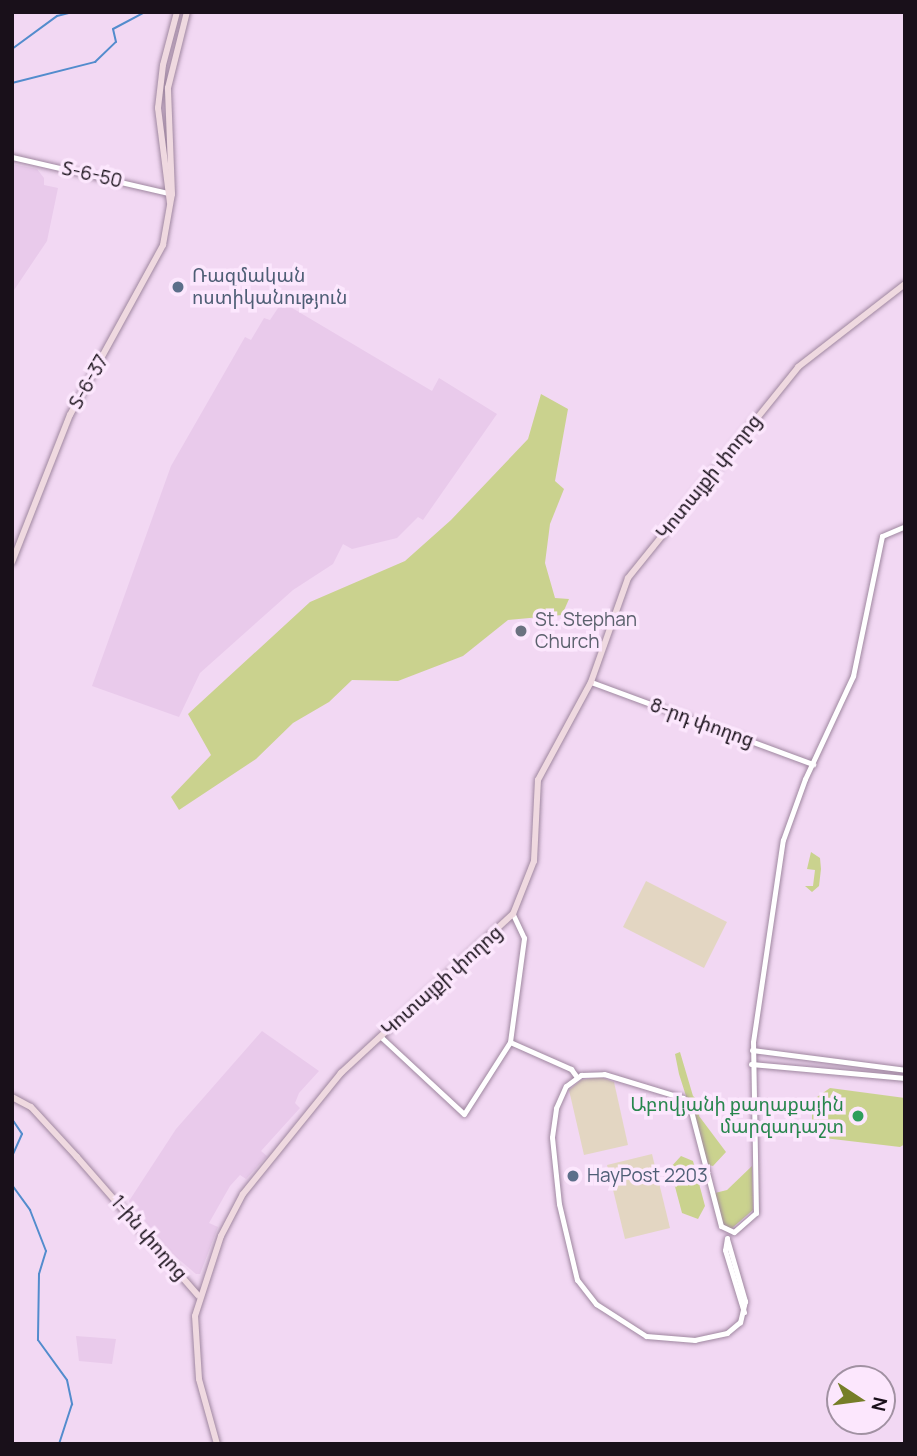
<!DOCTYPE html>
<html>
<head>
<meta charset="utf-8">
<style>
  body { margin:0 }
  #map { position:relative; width:917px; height:1456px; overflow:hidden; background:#f2d8f3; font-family:Manrope,"Noto Sans Armenian",sans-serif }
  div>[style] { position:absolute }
  .built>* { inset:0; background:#e9caeb }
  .education>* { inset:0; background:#e3d6c2 }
  .green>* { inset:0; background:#cad28e }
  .stream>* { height:2px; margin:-1px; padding:0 1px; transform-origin:1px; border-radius:1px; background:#538ccd }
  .roads { filter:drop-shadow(0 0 2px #9f87a0) drop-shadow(0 0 2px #9f87a0) }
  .tertiary>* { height:5px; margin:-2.5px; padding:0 2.5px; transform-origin:2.5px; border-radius:2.5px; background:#fff }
  .secondary>* { height:6px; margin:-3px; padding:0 3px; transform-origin:3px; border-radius:3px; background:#efd9e0 }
  .dots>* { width:19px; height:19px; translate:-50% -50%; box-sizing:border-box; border:4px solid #fce7fd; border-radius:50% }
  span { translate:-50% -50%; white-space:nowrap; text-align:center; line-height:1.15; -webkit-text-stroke:7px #fce7fd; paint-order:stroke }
  .street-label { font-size:19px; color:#19101a }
  .service-label { font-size:19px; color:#4e5e75 }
  .left { translate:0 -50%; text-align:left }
  .worship-label { font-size:19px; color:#5b616d }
  .leisure-label { font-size:19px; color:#27864d }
  .right { translate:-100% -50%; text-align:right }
  .frame { position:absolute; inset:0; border:14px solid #19101a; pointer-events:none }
  .north { position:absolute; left:826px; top:1365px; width:70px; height:70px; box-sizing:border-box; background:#fce7fd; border:2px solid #a191a2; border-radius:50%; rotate:103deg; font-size:19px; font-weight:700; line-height:28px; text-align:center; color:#19101a }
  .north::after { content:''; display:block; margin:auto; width:24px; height:32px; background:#767e28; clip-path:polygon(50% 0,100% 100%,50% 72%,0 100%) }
</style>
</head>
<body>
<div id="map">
  <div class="built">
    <i style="clip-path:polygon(12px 164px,37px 169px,44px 178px,44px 185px,58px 188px,47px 241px,12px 293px)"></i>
    <i style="clip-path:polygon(282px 302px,432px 391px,439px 378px,497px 414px,423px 520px,418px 517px,397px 538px,352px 549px,343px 544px,333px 564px,293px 590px,200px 673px,179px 717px,92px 686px,171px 466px,245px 337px,251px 340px,264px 318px,270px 320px)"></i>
    <i style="clip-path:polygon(262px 1031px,319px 1071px,299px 1093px,295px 1103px,300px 1108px,261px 1151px,267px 1156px,246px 1179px,240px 1175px,230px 1186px,209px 1223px,218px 1227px,200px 1274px,196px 1274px,141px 1227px,129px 1201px,176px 1129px)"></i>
    <i style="clip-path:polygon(76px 1336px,116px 1339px,112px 1364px,79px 1361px)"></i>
  </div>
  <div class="education">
    <i style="clip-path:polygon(646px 881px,727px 922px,704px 968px,623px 927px)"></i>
    <i style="clip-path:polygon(600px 1077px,614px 1082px,628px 1145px,584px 1155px,569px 1090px,581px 1080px)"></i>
    <i style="clip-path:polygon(652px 1154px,670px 1228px,625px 1239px,607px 1165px)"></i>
  </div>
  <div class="green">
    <i style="clip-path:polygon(541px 394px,568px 409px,555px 481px,564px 489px,550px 524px,545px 563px,555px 598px,569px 599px,562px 615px,508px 620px,463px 656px,398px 681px,352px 680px,329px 702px,293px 723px,256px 759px,179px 810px,171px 797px,211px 755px,188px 714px,310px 602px,405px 561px,451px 520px,528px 439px)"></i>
    <i style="clip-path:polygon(811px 852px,820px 858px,821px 869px,819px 886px,812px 892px,805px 886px,813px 886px,815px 870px,807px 869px)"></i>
    <i style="clip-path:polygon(680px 1052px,693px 1096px,701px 1103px,699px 1116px,726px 1152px,713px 1166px,708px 1165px,679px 1074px,675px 1054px)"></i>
    <i style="clip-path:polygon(830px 1088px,905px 1098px,905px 1144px,900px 1147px,824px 1138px,812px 1122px,812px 1109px,817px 1097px)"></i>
    <i style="clip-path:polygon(681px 1156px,693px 1161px,705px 1206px,698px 1219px,682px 1213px,670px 1168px)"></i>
    <i style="clip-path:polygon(752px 1166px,753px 1210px,731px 1229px,723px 1225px,715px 1193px,727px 1190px)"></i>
  </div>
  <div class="stream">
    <i style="left:12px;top:49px;width:56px;rotate:-36.3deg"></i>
    <i style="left:57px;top:16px;width:16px;rotate:-14deg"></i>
    <i style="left:12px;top:83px;width:86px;rotate:-14.2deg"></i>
    <i style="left:95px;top:62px;width:29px;rotate:-44deg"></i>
    <i style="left:116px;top:42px;width:13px;rotate:-103deg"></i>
    <i style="left:113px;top:29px;width:36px;rotate:-28deg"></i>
    <i style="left:12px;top:1119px;width:18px;rotate:56deg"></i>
    <i style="left:22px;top:1134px;width:24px;rotate:114deg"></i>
    <i style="left:12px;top:1185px;width:31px;rotate:54deg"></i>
    <i style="left:30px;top:1210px;width:44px;rotate:68.7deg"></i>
    <i style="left:46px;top:1251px;width:24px;rotate:107deg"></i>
    <i style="left:39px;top:1274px;width:66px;rotate:90.9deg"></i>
    <i style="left:38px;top:1340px;width:49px;rotate:54.1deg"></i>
    <i style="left:67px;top:1380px;width:25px;rotate:78deg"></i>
    <i style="left:72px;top:1404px;width:42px;rotate:108deg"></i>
  </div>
  <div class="roads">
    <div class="tertiary">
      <i style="left:12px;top:157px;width:164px;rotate:13deg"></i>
      <i style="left:591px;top:682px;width:237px;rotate:20.3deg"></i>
      <i style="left:381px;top:1037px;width:113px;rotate:42.9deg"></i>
      <i style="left:464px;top:1114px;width:85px;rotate:-57.4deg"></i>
      <i style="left:510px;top:1042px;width:105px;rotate:-82.3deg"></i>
      <i style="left:524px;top:938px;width:26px;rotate:-115deg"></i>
      <i style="left:510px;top:1042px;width:67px;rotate:23.9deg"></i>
      <i style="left:571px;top:1069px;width:9px;rotate:54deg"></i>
      <i style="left:752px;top:1050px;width:154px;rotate:7.4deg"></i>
      <i style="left:751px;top:1064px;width:155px;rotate:5.2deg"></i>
      <i style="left:727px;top:1238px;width:12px;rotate:99deg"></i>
      <i style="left:725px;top:1250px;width:65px;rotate:73deg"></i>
      <i style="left:727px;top:1239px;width:65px;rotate:73.8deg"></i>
      <i style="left:745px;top:1301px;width:22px;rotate:103deg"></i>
      <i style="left:740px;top:1322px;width:17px;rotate:140deg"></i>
      <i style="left:727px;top:1333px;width:33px;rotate:168deg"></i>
      <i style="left:695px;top:1340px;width:49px;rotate:-175.3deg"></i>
      <i style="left:646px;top:1336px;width:59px;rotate:-147.4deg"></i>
      <i style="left:596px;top:1304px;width:31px;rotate:-128deg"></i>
      <i style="left:577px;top:1280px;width:78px;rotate:-103.3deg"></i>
      <i style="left:559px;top:1204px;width:67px;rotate:-96deg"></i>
      <i style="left:552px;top:1137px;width:29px;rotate:-82deg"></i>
      <i style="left:556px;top:1108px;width:24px;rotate:-66deg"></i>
      <i style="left:566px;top:1086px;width:19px;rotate:-36deg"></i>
      <i style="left:581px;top:1075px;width:23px;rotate:-2deg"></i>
      <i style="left:604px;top:1074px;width:83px;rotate:16.9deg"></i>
      <i style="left:683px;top:1098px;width:11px;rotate:52deg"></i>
      <i style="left:690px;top:1107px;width:123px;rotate:75.4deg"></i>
      <i style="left:721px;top:1226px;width:14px;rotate:25deg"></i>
      <i style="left:734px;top:1232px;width:29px;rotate:-41deg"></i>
      <i style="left:756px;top:1213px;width:171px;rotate:-91deg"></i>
      <i style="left:753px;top:1042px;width:204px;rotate:-81.6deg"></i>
      <i style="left:783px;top:840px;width:65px;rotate:-70.2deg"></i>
      <i style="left:805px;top:779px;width:114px;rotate:-65deg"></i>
      <i style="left:853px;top:676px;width:143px;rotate:-78.3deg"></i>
      <i style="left:882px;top:536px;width:25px;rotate:-23deg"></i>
    </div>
    <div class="secondary">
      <i style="left:170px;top:203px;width:96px;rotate:-97.2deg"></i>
      <i style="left:158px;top:108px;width:43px;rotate:-83.4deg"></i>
      <i style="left:163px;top:65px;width:55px;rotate:-75.2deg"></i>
      <i style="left:12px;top:562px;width:158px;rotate:-68.5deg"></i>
      <i style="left:70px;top:415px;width:194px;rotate:-61.3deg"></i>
      <i style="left:163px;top:245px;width:52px;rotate:-80deg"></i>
      <i style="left:172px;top:194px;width:106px;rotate:-92.2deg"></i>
      <i style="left:168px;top:88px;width:78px;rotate:-76deg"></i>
      <i style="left:12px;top:1097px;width:21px;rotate:28deg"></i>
      <i style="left:31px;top:1107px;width:68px;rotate:47.4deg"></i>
      <i style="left:77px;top:1157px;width:184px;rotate:48.8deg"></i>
      <i style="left:217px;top:1444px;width:67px;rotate:-105.5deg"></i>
      <i style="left:199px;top:1379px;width:63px;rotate:-93.6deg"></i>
      <i style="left:195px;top:1316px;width:84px;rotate:-72deg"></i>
      <i style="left:221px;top:1236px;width:47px;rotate:-62.4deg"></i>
      <i style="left:243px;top:1194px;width:156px;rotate:-51deg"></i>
      <i style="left:341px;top:1073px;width:234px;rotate:-42.8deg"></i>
      <i style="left:513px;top:914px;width:57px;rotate:-68.4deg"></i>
      <i style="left:534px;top:861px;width:81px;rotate:-87.2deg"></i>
      <i style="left:538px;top:780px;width:111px;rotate:-61.6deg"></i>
      <i style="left:591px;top:682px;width:110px;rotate:-70.4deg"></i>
      <i style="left:628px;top:578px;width:271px;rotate:-51.1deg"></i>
      <i style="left:798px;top:367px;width:135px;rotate:-37.8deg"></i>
    </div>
  </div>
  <div class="dots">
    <i style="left:178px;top:287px;background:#5c6f8a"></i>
    <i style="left:521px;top:631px;background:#6b7280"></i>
    <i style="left:858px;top:1116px;background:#2e9e5b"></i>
    <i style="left:573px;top:1176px;background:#5c6f8a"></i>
  </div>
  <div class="street-label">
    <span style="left:92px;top:175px;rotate:13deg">Տ-6-50</span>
    <span style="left:89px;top:382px;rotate:-60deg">Տ-6-37</span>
    <span style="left:709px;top:477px;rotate:-51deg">Կոտայքի փողոց</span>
    <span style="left:702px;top:723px;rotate:20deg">8-րդ փողոց</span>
    <span style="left:442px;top:981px;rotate:-42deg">Կոտայքի փողոց</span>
    <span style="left:149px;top:1238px;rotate:49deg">1-ին փողոց</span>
  </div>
  <div class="service-label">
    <span class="left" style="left:192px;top:287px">Ռազմական<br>ոստիկանություն</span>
    <span class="left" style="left:587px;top:1176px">HayPost 2203</span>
  </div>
  <div class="worship-label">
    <span class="left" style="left:535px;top:631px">St. Stephan<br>Church</span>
  </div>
  <div class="leisure-label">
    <span class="right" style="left:844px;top:1116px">Աբովյանի քաղաքային<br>մարզադաշտ</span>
  </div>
  <div class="frame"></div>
  <div class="north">N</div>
</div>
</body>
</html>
